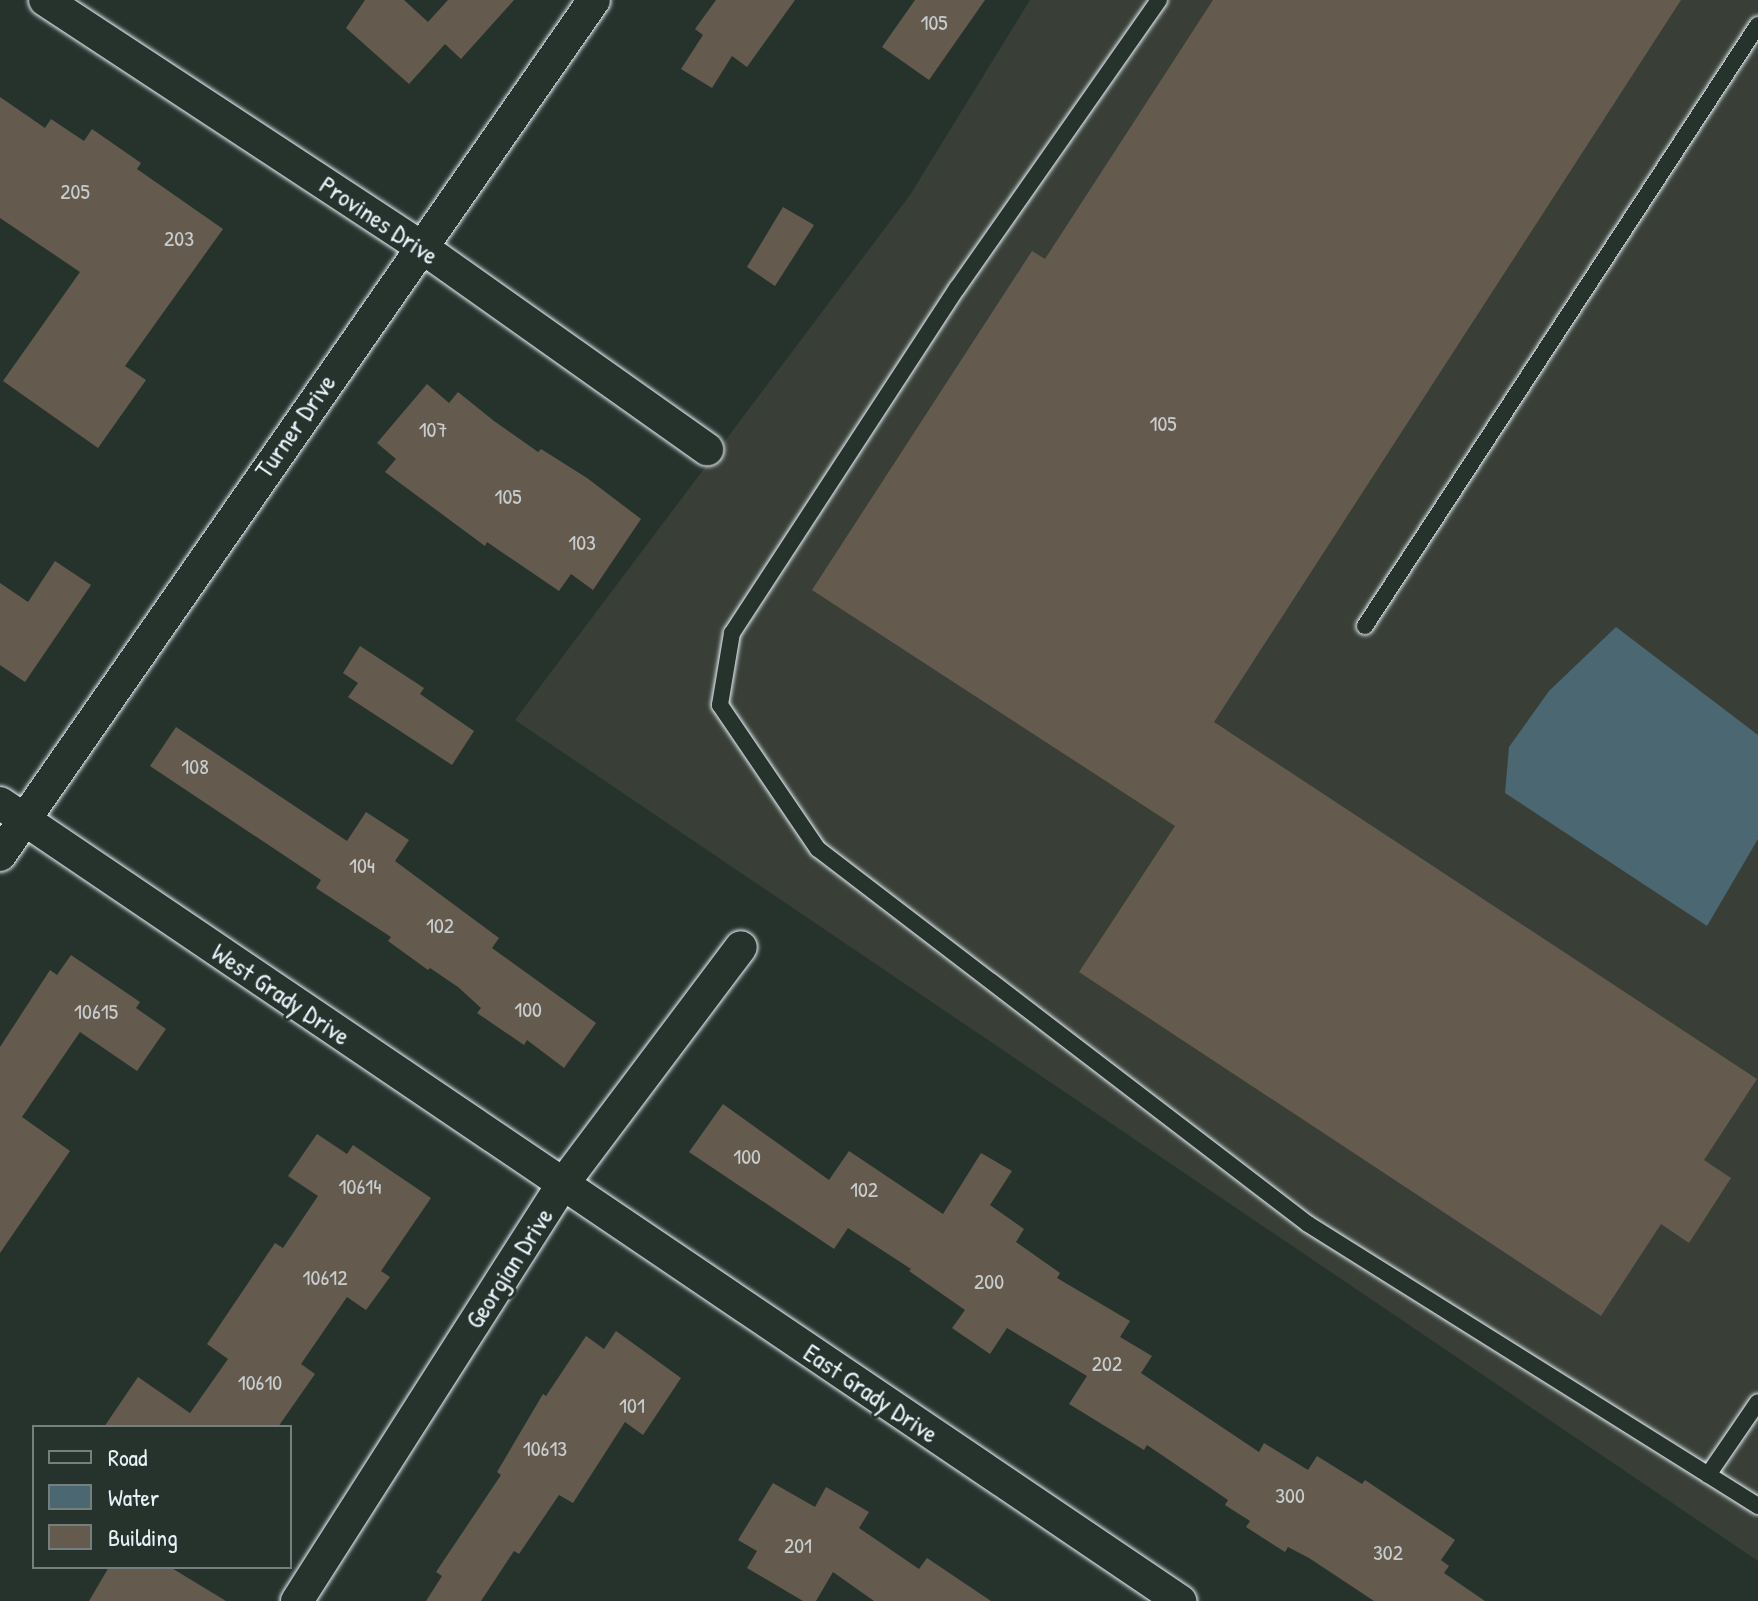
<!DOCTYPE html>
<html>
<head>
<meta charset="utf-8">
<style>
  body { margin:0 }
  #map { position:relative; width:1758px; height:1601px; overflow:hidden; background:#26332d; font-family:"Patrick Hand",sans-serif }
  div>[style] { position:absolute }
  .built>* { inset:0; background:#393f37 }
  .water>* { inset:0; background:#4b6771 }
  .building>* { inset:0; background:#645b4e }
  .roads { filter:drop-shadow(0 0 2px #e8f1f8) drop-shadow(0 0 2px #e8f1f8) }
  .lane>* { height:16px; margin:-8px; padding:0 8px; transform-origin:8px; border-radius:8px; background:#26332d }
  .street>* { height:32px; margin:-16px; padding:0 16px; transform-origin:16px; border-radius:16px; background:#26332d }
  span { translate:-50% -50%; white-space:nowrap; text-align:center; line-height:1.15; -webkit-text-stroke:6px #26332d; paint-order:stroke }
  .number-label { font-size:22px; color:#c7ccce }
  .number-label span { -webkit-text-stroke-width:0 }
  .street-label { font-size:26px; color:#e8f1f8 }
  .legend { position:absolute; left:32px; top:1425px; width:260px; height:144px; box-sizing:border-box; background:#26332d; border:2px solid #747f7e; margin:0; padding:10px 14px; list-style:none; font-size:24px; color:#e8f1f8 }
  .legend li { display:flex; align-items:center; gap:16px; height:40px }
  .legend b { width:40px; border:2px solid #747f7e }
</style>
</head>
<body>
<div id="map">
  <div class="built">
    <i style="clip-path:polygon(1030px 0,1758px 0,1758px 1561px,515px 720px,910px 195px)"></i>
  </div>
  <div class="water">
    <i style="clip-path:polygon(1616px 627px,1758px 735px,1758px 839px,1707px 926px,1505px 793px,1509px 747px,1549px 691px)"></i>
  </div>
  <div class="building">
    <i style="clip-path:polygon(365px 0,404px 0,428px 22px,448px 0,514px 0,461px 59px,445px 44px,409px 84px,346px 28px)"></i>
    <i style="clip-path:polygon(716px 0,795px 0,747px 67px,732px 56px,712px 88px,681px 69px,703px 35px,695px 29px)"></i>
    <i style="clip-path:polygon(915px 0,985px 0,929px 80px,882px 47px)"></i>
    <i style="clip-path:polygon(1213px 0,1681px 0,1214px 722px,1757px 1079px,1704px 1160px,1731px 1178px,1689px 1243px,1661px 1224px,1601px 1316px,1079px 972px,1175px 826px,812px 590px,1032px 251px,1045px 259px)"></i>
    <i style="clip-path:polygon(0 97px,45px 128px,51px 119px,84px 141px,92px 129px,141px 163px,137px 169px,223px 229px,125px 366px,146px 380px,98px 448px,3px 381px,80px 272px,0 218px)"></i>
    <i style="clip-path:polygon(783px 207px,814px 225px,775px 286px,747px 267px)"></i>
    <i style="clip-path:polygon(427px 384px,449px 403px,458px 392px,494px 421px,538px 452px,541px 449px,587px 478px,641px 519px,593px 590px,571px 574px,559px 591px,487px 542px,485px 546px,385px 472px,396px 459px,377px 443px)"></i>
    <i style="clip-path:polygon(55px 561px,91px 585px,25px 682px,0 665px,0 583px,28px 602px)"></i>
    <i style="clip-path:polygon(360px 646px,424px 688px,420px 694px,474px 731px,452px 765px,348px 697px,358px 683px,343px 673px)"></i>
    <i style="clip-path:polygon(176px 727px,347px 841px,366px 812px,409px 840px,395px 861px,499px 938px,492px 948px,596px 1023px,564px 1068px,527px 1040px,524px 1045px,477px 1013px,481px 1008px,458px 987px,430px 968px,428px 970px,388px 941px,391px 937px,316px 888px,321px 880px,150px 766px)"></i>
    <i style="clip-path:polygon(71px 955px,140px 1002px,136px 1008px,166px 1029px,137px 1071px,80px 1032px,22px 1117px,70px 1151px,0 1253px,0 1047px,50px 970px,57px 975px)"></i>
    <i style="clip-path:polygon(723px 1104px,829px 1180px,849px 1151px,943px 1214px,981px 1153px,1012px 1171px,990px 1205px,1024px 1229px,1016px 1242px,1060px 1273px,1057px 1278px,1130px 1321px,1120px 1337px,1152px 1356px,1141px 1373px,1259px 1452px,1264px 1443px,1308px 1470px,1317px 1456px,1362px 1484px,1365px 1480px,1455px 1540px,1441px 1560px,1449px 1566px,1444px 1573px,1485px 1601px,1374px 1601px,1309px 1558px,1288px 1547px,1285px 1552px,1246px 1527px,1250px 1521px,1225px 1505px,1228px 1500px,1147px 1445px,1144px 1450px,1069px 1404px,1087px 1376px,1007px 1328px,990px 1354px,952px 1328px,965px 1310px,909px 1271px,911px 1269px,848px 1228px,834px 1249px,689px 1152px)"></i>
    <i style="clip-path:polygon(317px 1134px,347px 1154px,353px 1145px,431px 1198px,381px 1271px,390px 1277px,366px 1310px,347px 1297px,301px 1364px,315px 1374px,278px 1427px,104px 1427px,138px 1377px,190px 1413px,228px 1359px,207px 1344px,275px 1243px,283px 1248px,318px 1196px,288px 1176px)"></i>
    <i style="clip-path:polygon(616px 1331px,681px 1378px,643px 1435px,625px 1422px,573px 1503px,559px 1495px,519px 1554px,514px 1551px,481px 1601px,426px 1601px,442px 1576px,436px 1572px,501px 1475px,497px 1472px,543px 1394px,546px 1396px,586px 1336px,604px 1349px)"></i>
    <i style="clip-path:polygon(773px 1483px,815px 1507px,826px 1487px,869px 1512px,859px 1528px,919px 1569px,927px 1558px,991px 1601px,874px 1601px,833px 1572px,816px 1601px,803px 1601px,747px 1568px,757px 1551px,738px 1540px)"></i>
    <i style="clip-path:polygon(109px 1567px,170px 1567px,226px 1601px,89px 1601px)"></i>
  </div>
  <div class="roads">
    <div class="lane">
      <i style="left:1159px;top:0;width:352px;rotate:125deg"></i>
      <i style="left:957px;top:288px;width:412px;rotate:123.1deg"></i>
      <i style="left:732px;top:633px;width:73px;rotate:99.5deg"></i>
      <i style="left:720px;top:705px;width:174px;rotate:55.8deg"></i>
      <i style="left:818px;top:849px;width:617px;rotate:37.43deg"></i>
      <i style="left:1308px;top:1224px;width:531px;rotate:32.07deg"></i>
      <i style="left:1365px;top:626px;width:718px;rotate:-56.82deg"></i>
      <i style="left:1708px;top:1475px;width:88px;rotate:-55.6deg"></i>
    </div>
    <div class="street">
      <i style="left:45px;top:0;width:448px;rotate:33.3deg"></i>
      <i style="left:420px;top:246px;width:352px;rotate:35.3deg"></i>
      <i style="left:0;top:803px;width:1425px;rotate:34.07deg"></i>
      <i style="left:0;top:855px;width:1041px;rotate:-55.21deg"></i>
      <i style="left:297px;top:1601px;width:495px;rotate:-57.5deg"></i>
      <i style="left:563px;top:1184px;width:296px;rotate:-53.1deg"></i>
    </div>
  </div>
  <div class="number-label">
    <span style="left:934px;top:23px">105</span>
    <span style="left:75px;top:192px">205</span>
    <span style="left:179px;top:239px">203</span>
    <span style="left:1163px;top:424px">105</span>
    <span style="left:433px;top:430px">107</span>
    <span style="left:508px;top:497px">105</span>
    <span style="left:582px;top:543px">103</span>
    <span style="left:195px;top:767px">108</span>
    <span style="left:362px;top:866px">104</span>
    <span style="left:440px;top:926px">102</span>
    <span style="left:528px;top:1010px">100</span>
    <span style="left:96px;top:1012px">10615</span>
    <span style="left:747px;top:1157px">100</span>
    <span style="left:360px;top:1187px">10614</span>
    <span style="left:864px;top:1190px">102</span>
    <span style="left:325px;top:1278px">10612</span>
    <span style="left:989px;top:1282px">200</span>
    <span style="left:1107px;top:1364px">202</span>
    <span style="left:260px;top:1383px">10610</span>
    <span style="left:632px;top:1406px">101</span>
    <span style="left:545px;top:1449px">10613</span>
    <span style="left:1290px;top:1496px">300</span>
    <span style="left:798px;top:1546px">201</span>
    <span style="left:1388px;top:1553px">302</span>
  </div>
  <div class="street-label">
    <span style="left:379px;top:220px;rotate:34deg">Provines Drive</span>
    <span style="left:295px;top:426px;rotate:-55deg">Turner Drive</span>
    <span style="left:281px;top:994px;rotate:34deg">West Grady Drive</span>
    <span style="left:509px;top:1268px;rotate:-57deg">Georgian Drive</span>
    <span style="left:871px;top:1393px;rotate:34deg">East Grady Drive</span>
  </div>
  <ul class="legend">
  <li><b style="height:10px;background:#26332d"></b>Road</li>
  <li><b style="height:22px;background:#4b6771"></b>Water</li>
  <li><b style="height:22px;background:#645b4e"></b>Building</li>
  </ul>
</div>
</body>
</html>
